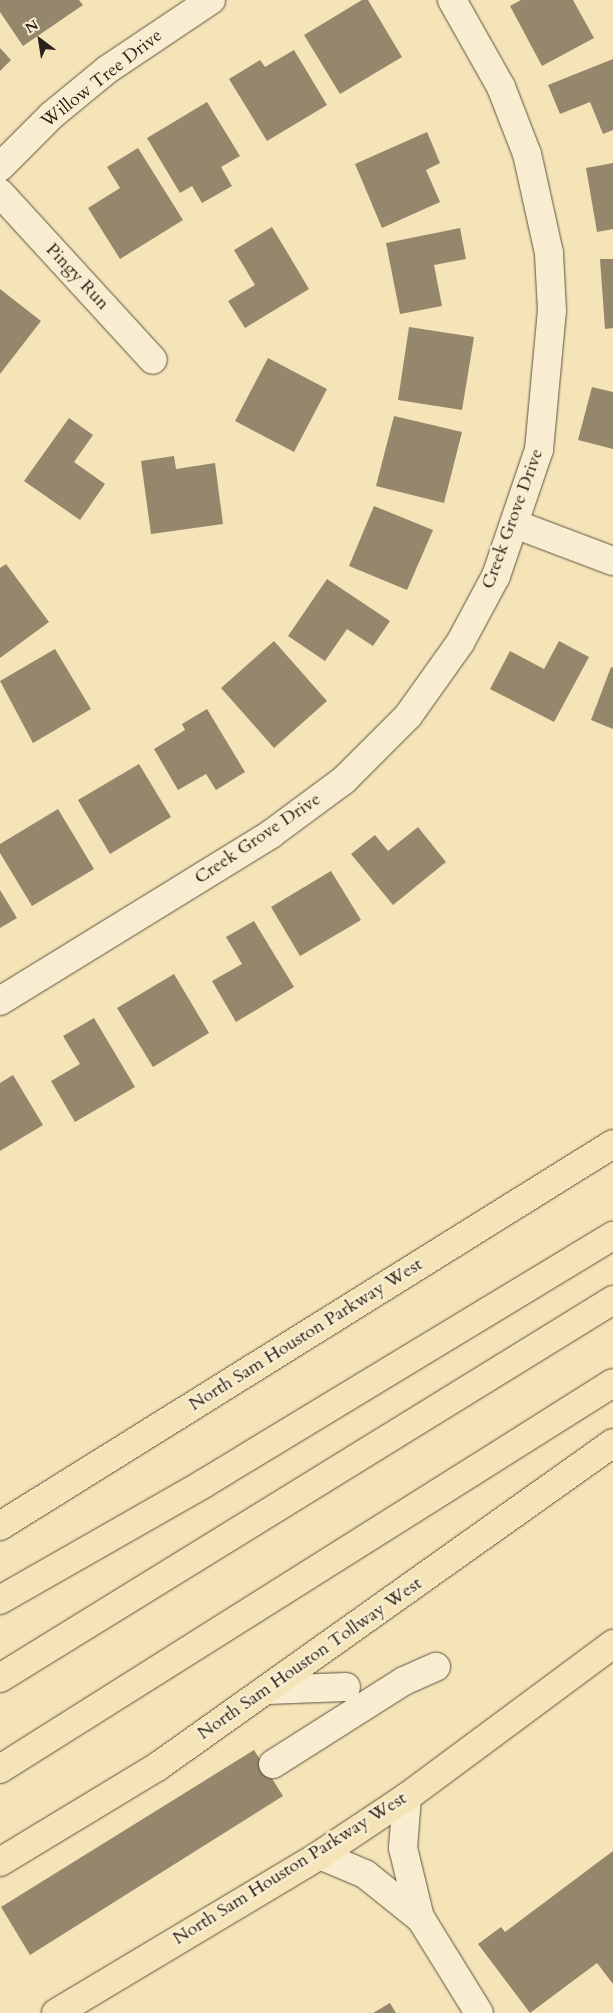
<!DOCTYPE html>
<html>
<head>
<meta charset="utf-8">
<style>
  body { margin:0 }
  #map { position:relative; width:613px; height:2013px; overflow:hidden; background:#f4e4b7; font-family:Cardo,serif }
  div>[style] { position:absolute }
  .building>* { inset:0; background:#94876b }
  .roads { filter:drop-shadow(0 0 1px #5d5340) drop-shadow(0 0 1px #5d5340) }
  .minor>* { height:28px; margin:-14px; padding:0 14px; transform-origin:14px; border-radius:14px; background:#f8edd0 }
  .major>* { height:28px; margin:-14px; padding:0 14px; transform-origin:14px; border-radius:14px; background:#f4e4b7 }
  .highway>* { height:28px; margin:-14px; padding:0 14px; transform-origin:14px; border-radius:14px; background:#f4e4b7 }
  span { translate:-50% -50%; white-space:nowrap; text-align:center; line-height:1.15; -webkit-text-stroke:5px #f8edd0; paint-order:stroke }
  .street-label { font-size:18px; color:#2b2319 }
  .north { position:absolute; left:15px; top:15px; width:50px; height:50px; -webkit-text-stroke:4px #f8edd0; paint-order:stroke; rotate:329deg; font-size:14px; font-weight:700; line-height:20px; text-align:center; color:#2b2319 }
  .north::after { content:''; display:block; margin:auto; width:18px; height:22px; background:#2b2319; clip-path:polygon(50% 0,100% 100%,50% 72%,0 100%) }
</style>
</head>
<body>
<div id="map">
  <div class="building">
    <i style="clip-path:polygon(0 0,79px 0,83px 5px,23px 46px,0 12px)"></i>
    <i style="clip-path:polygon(362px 0,368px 0,402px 57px,340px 94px,304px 35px)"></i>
    <i style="clip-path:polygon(521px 0,573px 0,594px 38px,542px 66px,510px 6px)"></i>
    <i style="clip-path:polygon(0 48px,11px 60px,0 71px)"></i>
    <i style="clip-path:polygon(294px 50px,327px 105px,267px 141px,229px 79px,260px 60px,265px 67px)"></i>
    <i style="clip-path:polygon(613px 59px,613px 130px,603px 134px,590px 102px,560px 114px,548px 85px)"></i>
    <i style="clip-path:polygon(207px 102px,240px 156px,221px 167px,232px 186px,202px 203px,192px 186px,180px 193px,147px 138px)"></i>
    <i style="clip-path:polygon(427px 132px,440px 163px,426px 170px,440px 202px,382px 228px,355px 164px)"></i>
    <i style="clip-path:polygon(138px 148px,183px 220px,120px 259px,88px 208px,120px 188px,107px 167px)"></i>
    <i style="clip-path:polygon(613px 163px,613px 229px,597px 232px,586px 168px)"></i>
    <i style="clip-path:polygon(272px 227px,309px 289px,245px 328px,228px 301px,255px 285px,234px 250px)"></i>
    <i style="clip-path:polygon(460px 228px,466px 259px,434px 265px,442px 306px,400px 314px,386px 243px)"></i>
    <i style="clip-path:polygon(600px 259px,613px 259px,613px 328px,605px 329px)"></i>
    <i style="clip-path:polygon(0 289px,41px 321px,0 374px)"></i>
    <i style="clip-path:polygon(409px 327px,474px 337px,462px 410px,398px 400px)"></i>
    <i style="clip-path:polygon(268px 358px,327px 389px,294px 452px,235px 421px)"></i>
    <i style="clip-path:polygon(592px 387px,613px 392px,613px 449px,578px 440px)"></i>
    <i style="clip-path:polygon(394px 416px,462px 432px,444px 503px,376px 486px)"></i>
    <i style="clip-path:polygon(69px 418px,93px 435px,74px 462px,105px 484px,80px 520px,24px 481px)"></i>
    <i style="clip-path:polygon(174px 456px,176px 469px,215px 463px,223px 524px,151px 534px,141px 461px)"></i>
    <i style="clip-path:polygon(374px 506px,433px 530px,407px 590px,349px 566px)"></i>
    <i style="clip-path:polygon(6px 564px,49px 622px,0 658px,0 568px)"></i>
    <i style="clip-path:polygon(327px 579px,390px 621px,373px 646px,347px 629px,325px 661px,288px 636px)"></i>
    <i style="clip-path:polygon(274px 641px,327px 701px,274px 748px,221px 688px)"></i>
    <i style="clip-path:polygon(559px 641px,589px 657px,554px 722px,490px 689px,510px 651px,544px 669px)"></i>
    <i style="clip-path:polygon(55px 649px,91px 709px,33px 743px,0 681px)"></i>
    <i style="clip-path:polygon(611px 667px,613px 668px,613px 729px,591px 720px)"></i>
    <i style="clip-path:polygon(207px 709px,245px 772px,216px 790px,206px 774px,178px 790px,154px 749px,185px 730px,182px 724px)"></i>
    <i style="clip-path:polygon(139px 764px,171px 817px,110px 854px,78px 800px)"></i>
    <i style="clip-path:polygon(58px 809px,94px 869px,32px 906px,0 853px,0 844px)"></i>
    <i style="clip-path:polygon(418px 827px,446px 862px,393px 905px,351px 854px,375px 835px,388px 851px)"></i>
    <i style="clip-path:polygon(331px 871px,361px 920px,300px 956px,271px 907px)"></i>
    <i style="clip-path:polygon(0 890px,17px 918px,0 928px)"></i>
    <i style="clip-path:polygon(254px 921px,294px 987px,236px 1022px,212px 981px,242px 964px,226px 937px)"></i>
    <i style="clip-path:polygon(174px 974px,209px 1033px,153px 1067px,117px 1008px)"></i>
    <i style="clip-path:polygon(94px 1018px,135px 1087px,75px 1122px,51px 1081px,80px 1064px,63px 1036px)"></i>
    <i style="clip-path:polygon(13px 1075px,43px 1125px,0 1151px,0 1083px)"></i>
    <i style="clip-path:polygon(254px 1750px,283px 1796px,30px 1955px,1px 1907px)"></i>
    <i style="clip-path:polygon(613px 1851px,613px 1984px,597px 1963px,530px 2013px,478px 1944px,501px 1927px,505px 1932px)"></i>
    <i style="clip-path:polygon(390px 2003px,396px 2013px,373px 2013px)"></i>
  </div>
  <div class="roads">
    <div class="minor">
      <i style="left:0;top:167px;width:74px;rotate:-45deg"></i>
      <i style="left:52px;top:115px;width:72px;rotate:-39.4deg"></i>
      <i style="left:108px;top:69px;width:124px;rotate:-33.8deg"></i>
      <i style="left:0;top:193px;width:226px;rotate:47.5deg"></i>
      <i style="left:515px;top:524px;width:105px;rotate:20.7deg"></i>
      <i style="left:0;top:1001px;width:318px;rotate:-31.6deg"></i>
      <i style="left:271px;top:834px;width:91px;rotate:-36.5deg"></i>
      <i style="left:344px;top:780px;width:91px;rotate:-45deg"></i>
      <i style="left:408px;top:716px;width:90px;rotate:-54.5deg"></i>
      <i style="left:460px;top:643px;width:76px;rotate:-61.8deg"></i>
      <i style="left:496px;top:576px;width:133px;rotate:-71.2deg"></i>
      <i style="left:539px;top:450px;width:140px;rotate:-84.7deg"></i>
      <i style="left:552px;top:311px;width:58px;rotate:-93deg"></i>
      <i style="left:549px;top:253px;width:101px;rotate:-102.5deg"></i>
      <i style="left:527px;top:154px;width:72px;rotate:-111.2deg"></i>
      <i style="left:501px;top:87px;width:100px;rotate:-119.4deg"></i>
      <i style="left:267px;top:1690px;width:79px;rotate:-2.2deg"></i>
      <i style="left:273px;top:1764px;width:155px;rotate:-32.4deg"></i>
      <i style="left:404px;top:1681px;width:35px;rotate:-24deg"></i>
      <i style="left:407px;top:1797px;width:51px;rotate:94.5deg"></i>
      <i style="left:403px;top:1848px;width:72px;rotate:76.3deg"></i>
      <i style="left:320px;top:1855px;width:49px;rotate:22.9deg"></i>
      <i style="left:365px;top:1874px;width:72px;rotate:38.8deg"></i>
      <i style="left:421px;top:1919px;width:110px;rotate:58.3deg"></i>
    </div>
    <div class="major">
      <i style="left:0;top:1526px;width:722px;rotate:-31.93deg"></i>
      <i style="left:56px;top:2013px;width:308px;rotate:-30.9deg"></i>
      <i style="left:320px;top:1855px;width:105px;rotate:-33.7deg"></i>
      <i style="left:407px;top:1797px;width:257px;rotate:-36.6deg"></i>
    </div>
    <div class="highway">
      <i style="left:0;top:1600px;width:234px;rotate:-29.7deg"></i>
      <i style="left:203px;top:1484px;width:479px;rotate:-31.2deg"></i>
      <i style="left:0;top:1678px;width:720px;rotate:-31.66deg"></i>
      <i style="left:0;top:1769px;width:724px;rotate:-32.2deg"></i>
      <i style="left:0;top:1862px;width:184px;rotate:-31.2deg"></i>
      <i style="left:157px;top:1767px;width:559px;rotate:-35.39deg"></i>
    </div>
  </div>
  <div class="street-label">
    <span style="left:102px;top:79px;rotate:-38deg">Willow Tree Drive</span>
    <span style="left:77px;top:277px;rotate:47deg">Pingy Run</span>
    <span style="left:513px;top:519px;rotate:-70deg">Creek Grove Drive</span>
    <span style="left:258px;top:839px;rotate:-34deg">Creek Grove Drive</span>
    <span style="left:306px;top:1335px;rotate:-32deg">North Sam Houston Parkway West</span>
    <span style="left:310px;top:1659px;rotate:-35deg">North Sam Houston Tollway West</span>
    <span style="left:290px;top:1869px;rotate:-32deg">North Sam Houston Parkway West</span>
  </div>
  <div class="north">N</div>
</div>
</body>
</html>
